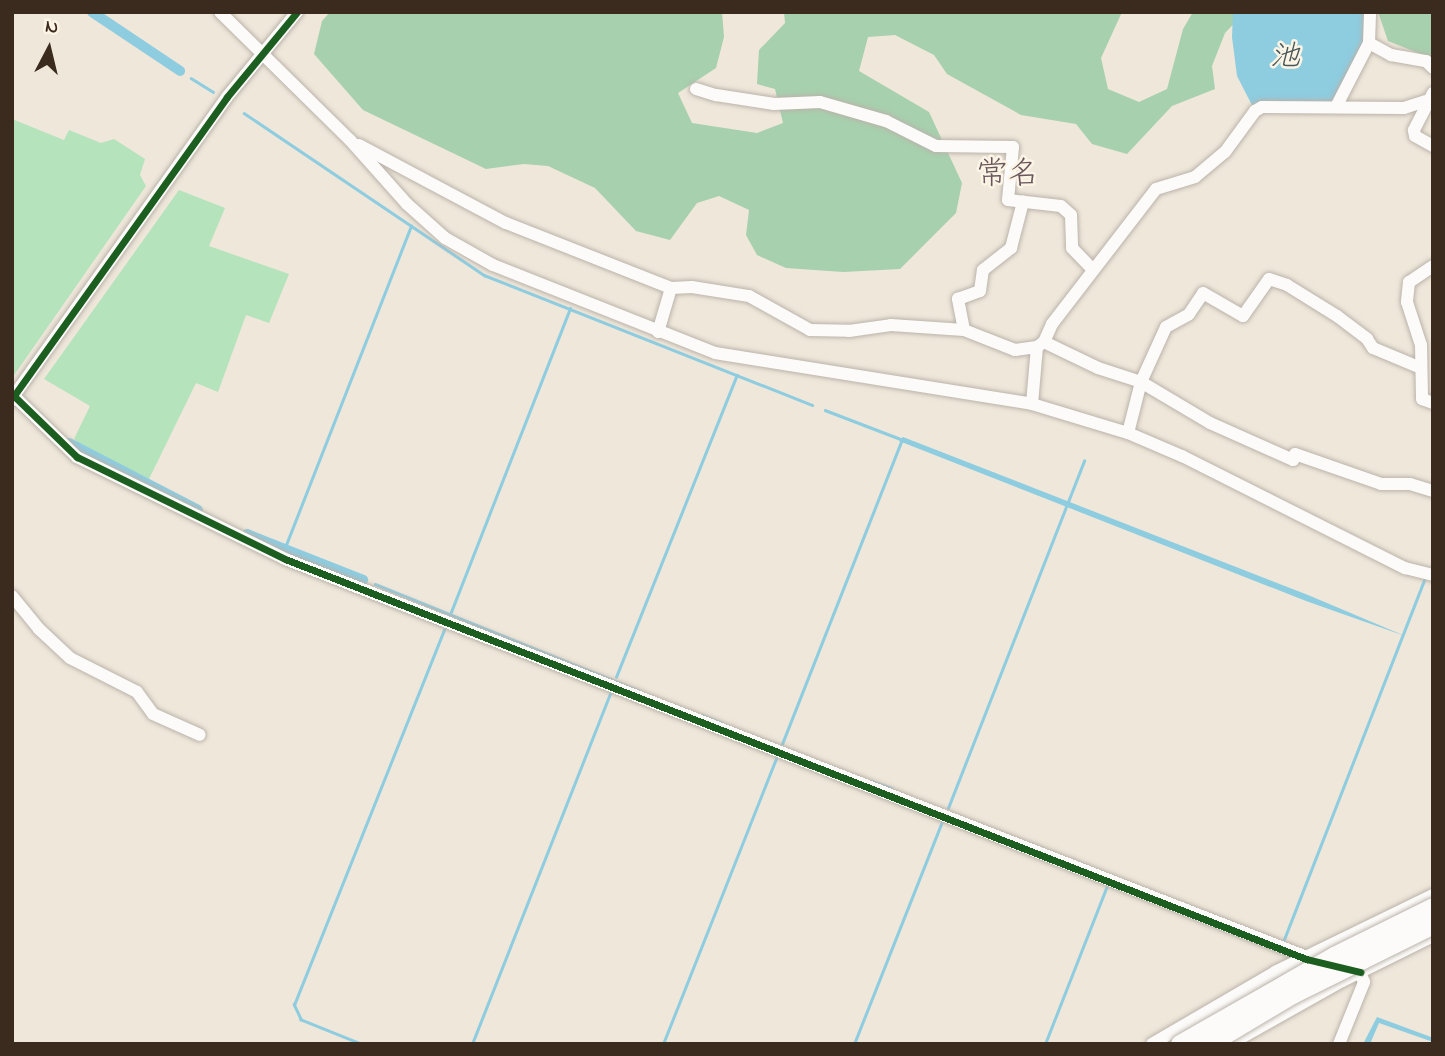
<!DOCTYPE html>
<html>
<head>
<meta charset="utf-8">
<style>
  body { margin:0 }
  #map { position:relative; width:1445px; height:1056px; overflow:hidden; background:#efe7da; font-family:"Indie Flower","Klee One",sans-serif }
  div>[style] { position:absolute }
  .green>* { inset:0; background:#b5e3bc }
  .forest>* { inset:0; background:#a7d0ae }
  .water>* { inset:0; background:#8ecce0 }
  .stream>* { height:2.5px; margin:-1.25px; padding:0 1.25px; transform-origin:1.25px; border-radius:1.25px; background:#8ecce0 }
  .canal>* { height:10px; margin:-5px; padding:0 5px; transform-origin:5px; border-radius:5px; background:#8ecce0 }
  .roads { filter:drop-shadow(0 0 2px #bab3aa) drop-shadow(0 0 2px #bab3aa) }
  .minor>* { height:12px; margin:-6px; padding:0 6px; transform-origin:6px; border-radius:6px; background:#fdfbf9 }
  .major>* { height:16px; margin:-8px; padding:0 8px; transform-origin:8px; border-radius:8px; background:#fdfbf9 }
  .bridges { filter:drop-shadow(0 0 2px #bab3aa) drop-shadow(0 0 2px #bab3aa) }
  .highway-bridge>* { height:19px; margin:-9.5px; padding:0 9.5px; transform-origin:9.5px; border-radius:9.5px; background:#fdfbf9 }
  .cycleway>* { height:7px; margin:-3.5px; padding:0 3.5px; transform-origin:3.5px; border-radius:3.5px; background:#1b5e20 }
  span { translate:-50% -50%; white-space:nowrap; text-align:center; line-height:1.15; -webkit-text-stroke:5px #fcf5e5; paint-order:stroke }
  .water-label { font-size:30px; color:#485759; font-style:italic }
  .quarter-label { font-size:32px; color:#6a575e }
  .frame { position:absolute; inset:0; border:14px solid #3b2a1e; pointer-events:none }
  .north { position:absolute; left:14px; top:14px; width:70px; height:70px; -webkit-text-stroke:5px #fcf5e5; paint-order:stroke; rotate:7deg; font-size:19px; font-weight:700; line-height:28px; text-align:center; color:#3b2a1e }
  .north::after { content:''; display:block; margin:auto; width:24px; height:32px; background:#3b2a1e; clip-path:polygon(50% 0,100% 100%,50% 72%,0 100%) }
</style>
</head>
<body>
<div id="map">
  <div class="green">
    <i style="clip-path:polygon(12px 119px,64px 140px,69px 130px,101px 143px,114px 139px,145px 159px,140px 175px,146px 186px,12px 378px)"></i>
    <i style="clip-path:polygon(179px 190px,225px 208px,209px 246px,289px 274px,269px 323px,246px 315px,218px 392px,196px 383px,149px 479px,80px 445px,74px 439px,90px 406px,44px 379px)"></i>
  </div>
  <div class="forest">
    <i style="clip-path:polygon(330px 12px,722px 12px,724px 37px,716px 68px,678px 93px,692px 123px,757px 133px,783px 123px,775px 89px,757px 84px,759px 50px,785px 23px,784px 12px,1122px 12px,1101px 58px,1108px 89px,1139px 102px,1167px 89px,1183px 29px,1193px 12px,1245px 12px,1225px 33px,1212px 66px,1215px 89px,1172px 106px,1127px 154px,1092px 144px,1076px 124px,1021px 115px,947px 74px,934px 55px,895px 35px,868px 37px,859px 71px,929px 112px,962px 183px,956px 213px,900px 269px,843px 272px,786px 268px,757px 255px,746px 235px,749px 210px,719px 196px,697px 203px,670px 240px,636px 231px,595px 188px,548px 166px,524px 164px,486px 169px,363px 110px,314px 54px,322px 21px)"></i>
    <i style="clip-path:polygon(1378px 12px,1433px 12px,1433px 59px,1388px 41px)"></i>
  </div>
  <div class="water">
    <i style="clip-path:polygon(1233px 12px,1367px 12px,1367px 42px,1336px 103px,1254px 109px,1237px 76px,1232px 37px)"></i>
    <i style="clip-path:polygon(903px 437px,1308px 595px,1405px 636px,1306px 601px,899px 441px)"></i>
    <i style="clip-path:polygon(1377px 1017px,1431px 1037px,1433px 1031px,1433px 1042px,1379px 1023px,1370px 1044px,1363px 1044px)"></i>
  </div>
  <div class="stream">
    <i style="left:191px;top:78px;width:26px;rotate:32deg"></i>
    <i style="left:244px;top:113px;width:290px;rotate:34deg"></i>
    <i style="left:484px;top:275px;width:353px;rotate:21.6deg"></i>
    <i style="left:825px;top:410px;width:84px;rotate:21deg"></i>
    <i style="left:284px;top:550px;width:348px;rotate:-68.6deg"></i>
    <i style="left:375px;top:584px;width:284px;rotate:22deg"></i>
    <i style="left:451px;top:612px;width:326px;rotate:-68.6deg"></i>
    <i style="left:616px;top:677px;width:325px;rotate:-68.2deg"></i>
    <i style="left:702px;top:715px;width:22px;rotate:22deg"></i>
    <i style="left:782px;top:744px;width:327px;rotate:-68.5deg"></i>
    <i style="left:871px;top:781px;width:21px;rotate:19deg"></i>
    <i style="left:948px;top:808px;width:373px;rotate:-68.6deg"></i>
    <i style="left:1283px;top:942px;width:388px;rotate:-68.7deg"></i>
    <i style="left:361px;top:1044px;width:65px;rotate:-158.2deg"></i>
    <i style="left:301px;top:1020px;width:17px;rotate:-115deg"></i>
    <i style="left:294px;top:1005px;width:409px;rotate:-68.2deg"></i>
    <i style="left:472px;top:1044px;width:378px;rotate:-68.5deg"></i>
    <i style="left:663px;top:1044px;width:308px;rotate:-68.4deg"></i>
    <i style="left:854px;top:1044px;width:239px;rotate:-68.4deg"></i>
    <i style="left:1045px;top:1044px;width:168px;rotate:-68.6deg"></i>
  </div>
  <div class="canal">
    <i style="left:92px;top:12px;width:106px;rotate:33.8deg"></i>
    <i style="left:69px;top:443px;width:145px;rotate:27.4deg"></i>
    <i style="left:247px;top:534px;width:125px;rotate:21.6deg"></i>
  </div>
  <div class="roads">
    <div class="minor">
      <i style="left:220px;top:12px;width:182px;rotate:44.6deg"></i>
      <i style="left:350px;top:140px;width:86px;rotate:48.3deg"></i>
      <i style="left:407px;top:204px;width:51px;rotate:41.8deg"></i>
      <i style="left:445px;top:238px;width:55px;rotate:29.4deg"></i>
      <i style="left:493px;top:265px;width:239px;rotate:21.6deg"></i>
      <i style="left:715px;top:353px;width:321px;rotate:9.1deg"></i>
      <i style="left:1032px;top:404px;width:100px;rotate:16.8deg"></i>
      <i style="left:1128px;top:433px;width:59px;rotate:23.1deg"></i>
      <i style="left:1182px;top:456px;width:250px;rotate:26.7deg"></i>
      <i style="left:1405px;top:568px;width:29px;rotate:14deg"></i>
      <i style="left:297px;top:12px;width:110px;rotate:129.5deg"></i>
      <i style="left:227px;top:97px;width:367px;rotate:125.5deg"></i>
      <i style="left:14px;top:396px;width:88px;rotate:44.1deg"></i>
      <i style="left:77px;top:457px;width:232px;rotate:26.1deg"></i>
      <i style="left:285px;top:559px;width:1116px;rotate:21.28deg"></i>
      <i style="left:1369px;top:43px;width:25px;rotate:29deg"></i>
      <i style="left:1391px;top:55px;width:36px;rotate:10deg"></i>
      <i style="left:1426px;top:61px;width:10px;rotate:45deg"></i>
      <i style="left:696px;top:89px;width:21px;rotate:17deg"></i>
      <i style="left:716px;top:95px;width:59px;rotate:8.8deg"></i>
      <i style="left:774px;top:104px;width:46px;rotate:-2.5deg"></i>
      <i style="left:820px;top:102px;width:69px;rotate:16.1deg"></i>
      <i style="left:886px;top:121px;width:56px;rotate:26.6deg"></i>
      <i style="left:936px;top:146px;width:77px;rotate:0.7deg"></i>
      <i style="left:1013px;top:147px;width:53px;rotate:95.4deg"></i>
      <i style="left:1008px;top:200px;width:53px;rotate:6.5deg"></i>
      <i style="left:1061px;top:206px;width:13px;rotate:42deg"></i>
      <i style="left:1071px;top:215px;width:33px;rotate:88deg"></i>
      <i style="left:1072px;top:248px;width:29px;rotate:46deg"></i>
      <i style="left:1433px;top:93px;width:42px;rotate:117.2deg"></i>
      <i style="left:1414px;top:130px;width:6px;rotate:81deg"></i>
      <i style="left:1415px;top:136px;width:21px;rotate:29deg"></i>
      <i style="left:1337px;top:105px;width:70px;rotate:-62.7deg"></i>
      <i style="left:1369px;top:43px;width:31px;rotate:-88deg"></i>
      <i style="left:359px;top:145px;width:166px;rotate:28deg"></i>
      <i style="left:506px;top:223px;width:177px;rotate:21.5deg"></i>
      <i style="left:671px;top:288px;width:21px;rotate:-3deg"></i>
      <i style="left:692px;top:287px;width:58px;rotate:9deg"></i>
      <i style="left:749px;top:296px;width:70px;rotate:29.1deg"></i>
      <i style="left:810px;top:330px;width:39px;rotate:1deg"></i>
      <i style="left:849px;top:331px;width:42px;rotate:-8.1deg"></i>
      <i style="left:891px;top:325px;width:73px;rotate:3.9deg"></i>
      <i style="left:964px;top:330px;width:55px;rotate:21.4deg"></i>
      <i style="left:1015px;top:350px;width:22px;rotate:-8deg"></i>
      <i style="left:1037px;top:347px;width:9px;rotate:-36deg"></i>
      <i style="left:1044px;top:342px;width:20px;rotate:-66deg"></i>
      <i style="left:1052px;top:324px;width:170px;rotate:-52.4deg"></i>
      <i style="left:1156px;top:189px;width:41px;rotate:-17.1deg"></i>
      <i style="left:1195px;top:177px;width:39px;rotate:-40deg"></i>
      <i style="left:1225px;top:152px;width:51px;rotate:-53.8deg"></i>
      <i style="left:1255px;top:111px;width:8px;rotate:-30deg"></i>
      <i style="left:1262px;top:107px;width:142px;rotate:0.4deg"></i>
      <i style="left:1404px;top:108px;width:23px;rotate:-18deg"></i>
      <i style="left:1433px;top:266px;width:29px;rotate:146deg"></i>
      <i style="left:1409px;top:282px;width:20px;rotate:96deg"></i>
      <i style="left:1407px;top:302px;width:45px;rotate:72deg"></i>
      <i style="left:1421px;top:345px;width:54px;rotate:88.9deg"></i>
      <i style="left:1422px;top:399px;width:12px;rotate:20deg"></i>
      <i style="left:964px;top:330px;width:32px;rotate:-101deg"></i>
      <i style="left:958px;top:299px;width:23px;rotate:-20deg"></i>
      <i style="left:980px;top:291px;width:21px;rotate:-82deg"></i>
      <i style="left:983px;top:270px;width:36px;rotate:-38deg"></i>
      <i style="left:1011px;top:248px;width:48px;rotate:-75.4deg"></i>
      <i style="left:658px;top:332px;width:46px;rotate:-73.5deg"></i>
      <i style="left:1044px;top:342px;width:60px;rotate:25.7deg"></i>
      <i style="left:1098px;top:368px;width:45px;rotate:18deg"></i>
      <i style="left:1141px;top:382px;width:80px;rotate:30.7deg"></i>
      <i style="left:1210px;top:423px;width:91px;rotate:24deg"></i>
      <i style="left:1293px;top:460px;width:6px;rotate:-72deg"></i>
      <i style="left:1295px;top:454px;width:91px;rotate:19.2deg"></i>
      <i style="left:1381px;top:484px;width:29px"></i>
      <i style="left:1410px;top:484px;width:24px;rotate:17deg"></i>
      <i style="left:1032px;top:404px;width:57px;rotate:-85deg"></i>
      <i style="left:1128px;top:433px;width:53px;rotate:-75.7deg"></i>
      <i style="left:1141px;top:382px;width:60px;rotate:-65.6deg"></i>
      <i style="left:1166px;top:327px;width:26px;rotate:-29deg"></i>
      <i style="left:1189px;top:314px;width:25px;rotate:-56deg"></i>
      <i style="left:1203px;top:293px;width:46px;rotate:29.9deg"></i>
      <i style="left:1243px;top:316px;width:45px;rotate:-54.9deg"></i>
      <i style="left:1269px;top:279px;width:19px;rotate:18deg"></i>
      <i style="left:1287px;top:285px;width:59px;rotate:31.8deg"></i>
      <i style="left:1337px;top:316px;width:38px;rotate:37deg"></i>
      <i style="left:1367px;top:339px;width:11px;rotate:56deg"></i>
      <i style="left:1373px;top:348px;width:52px;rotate:22.6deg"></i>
      <i style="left:12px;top:596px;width:43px;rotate:50.7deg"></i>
      <i style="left:39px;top:629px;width:42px;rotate:43.1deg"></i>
      <i style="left:70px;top:658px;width:75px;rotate:26.9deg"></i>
      <i style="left:137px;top:692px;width:27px;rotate:54deg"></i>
      <i style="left:153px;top:714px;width:51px;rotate:24.1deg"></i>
      <i style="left:1152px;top:1044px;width:143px;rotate:-30.3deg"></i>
      <i style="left:1275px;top:972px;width:176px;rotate:-26deg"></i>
      <i style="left:1230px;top:1044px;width:129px;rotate:-29.4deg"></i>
      <i style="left:1342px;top:981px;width:102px;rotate:-26.3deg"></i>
      <i style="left:1339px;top:1044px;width:67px;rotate:-68deg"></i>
      <i style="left:1364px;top:982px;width:11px;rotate:-112deg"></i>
    </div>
    <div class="major">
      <i style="left:12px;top:395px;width:3px;rotate:90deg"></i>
    </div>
  </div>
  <div class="bridges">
    <div class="highway-bridge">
      <i style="left:1180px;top:1044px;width:177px;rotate:-29.7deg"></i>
      <i style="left:1334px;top:956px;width:110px;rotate:-26.3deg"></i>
      <i style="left:1208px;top:1044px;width:98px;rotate:-30.8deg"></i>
      <i style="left:1292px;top:994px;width:157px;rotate:-26.4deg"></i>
    </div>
  </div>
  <div class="cycleway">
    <i style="left:297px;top:12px;width:110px;rotate:129.5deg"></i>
    <i style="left:227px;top:97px;width:367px;rotate:125.5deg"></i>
    <i style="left:14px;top:396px;width:88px;rotate:44.1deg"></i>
    <i style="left:77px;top:457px;width:232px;rotate:26.1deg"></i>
    <i style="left:285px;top:559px;width:1097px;rotate:21.39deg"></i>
    <i style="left:1306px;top:959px;width:56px;rotate:13.5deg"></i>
  </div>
  <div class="water-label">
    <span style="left:1285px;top:58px">池</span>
  </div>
  <div class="quarter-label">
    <span style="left:1008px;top:176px">常名</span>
  </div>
  <div class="frame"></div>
  <div class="north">N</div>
</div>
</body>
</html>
